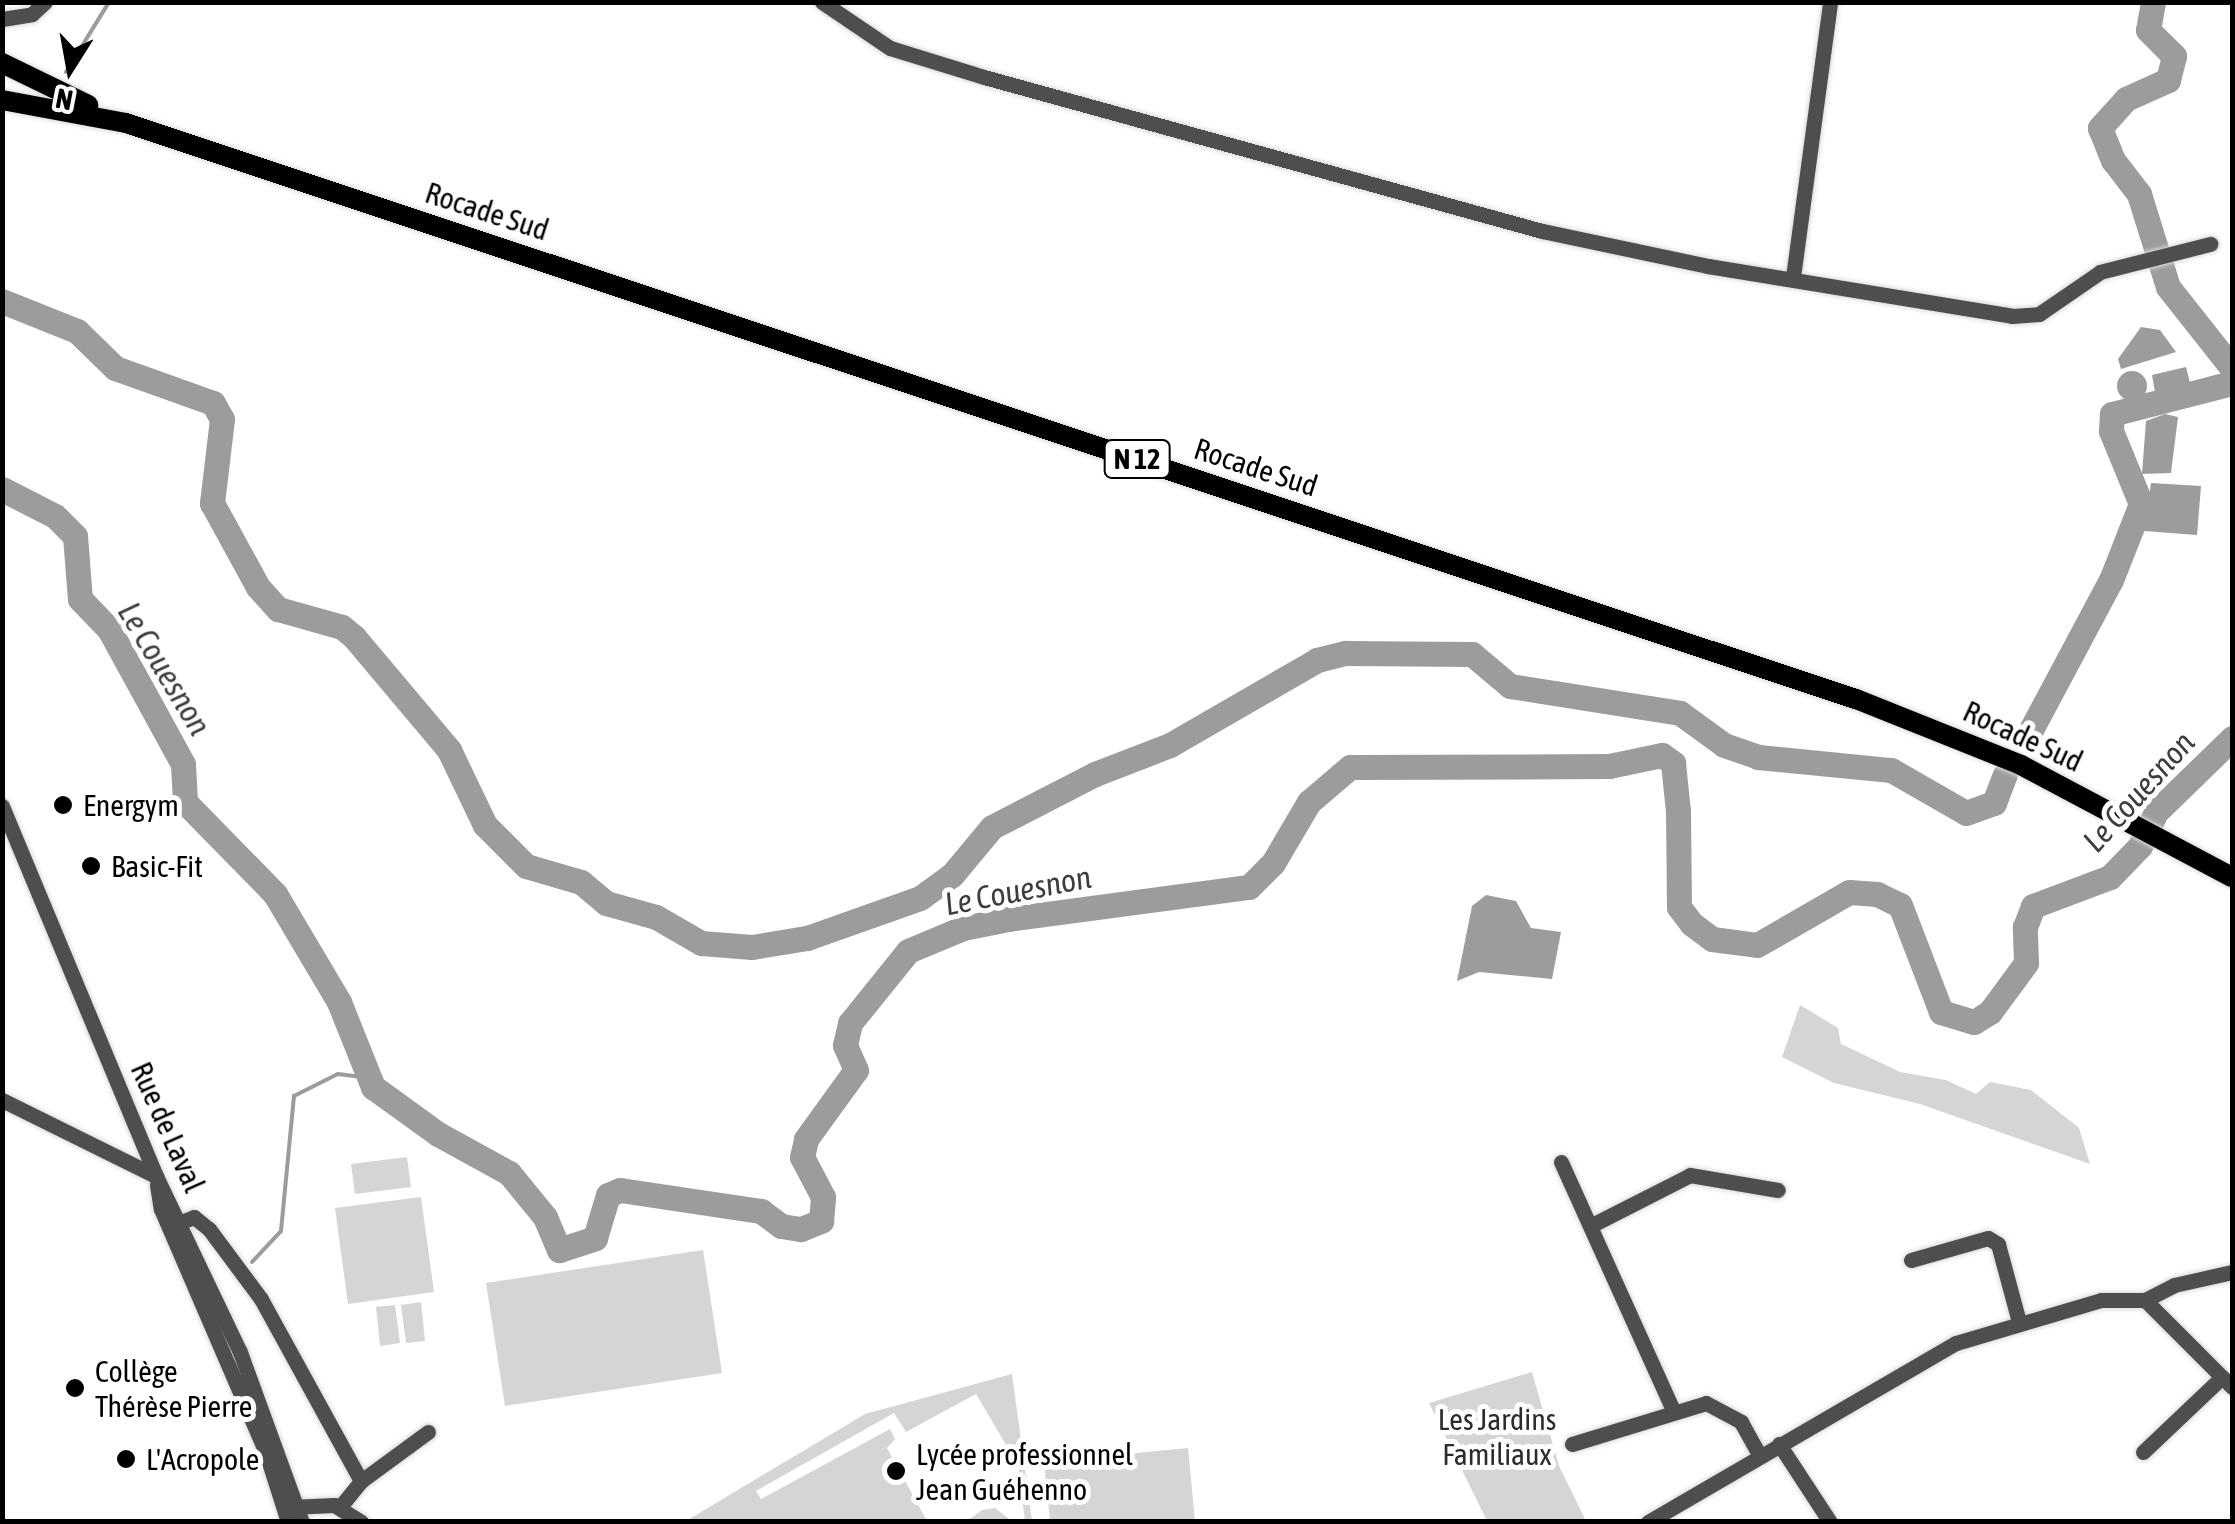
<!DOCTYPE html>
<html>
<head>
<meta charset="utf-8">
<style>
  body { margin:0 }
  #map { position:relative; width:2235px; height:1524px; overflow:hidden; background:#fff; font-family:"Asap Condensed",sans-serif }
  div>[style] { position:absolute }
  .green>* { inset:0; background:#d5d5d5 }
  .water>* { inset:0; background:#9c9c9c }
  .round { border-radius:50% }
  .stream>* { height:4px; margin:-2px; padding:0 2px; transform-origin:2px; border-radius:2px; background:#9c9c9c }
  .river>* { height:25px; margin:-12.5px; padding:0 12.5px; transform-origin:12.5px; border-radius:12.5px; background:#9c9c9c }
  .roads { filter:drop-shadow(0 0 2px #dbdbdb) drop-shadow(0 0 2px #dbdbdb) }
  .minor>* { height:15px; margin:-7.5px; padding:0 7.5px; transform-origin:7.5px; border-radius:7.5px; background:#4e4e4e }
  .major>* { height:20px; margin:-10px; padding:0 10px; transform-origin:10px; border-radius:10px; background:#000 }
  .dots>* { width:28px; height:28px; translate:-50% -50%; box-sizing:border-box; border:5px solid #fff; border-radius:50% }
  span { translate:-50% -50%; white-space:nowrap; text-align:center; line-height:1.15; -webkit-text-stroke:10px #fff; paint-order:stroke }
  .shield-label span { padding:2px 8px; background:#fff; border:2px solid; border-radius:8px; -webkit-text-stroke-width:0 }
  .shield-label { font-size:28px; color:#000; font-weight:700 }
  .street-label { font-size:30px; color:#000 }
  .poi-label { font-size:30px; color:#000 }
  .left { translate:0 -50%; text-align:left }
  .park-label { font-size:30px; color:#2c2c2c }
  .water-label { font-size:32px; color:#3d3d3d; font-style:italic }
  .frame { position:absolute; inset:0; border:5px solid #000; pointer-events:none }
  .north { position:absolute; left:20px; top:20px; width:100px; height:100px; -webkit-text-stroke:8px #fff; paint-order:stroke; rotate:191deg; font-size:28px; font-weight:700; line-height:40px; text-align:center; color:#000 }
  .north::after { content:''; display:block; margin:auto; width:35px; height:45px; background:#000; clip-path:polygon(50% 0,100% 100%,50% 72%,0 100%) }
</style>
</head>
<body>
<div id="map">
  <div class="green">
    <i style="clip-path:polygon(1800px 1005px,1838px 1028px,1841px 1044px,1900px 1072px,1946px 1080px,1976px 1094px,1990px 1082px,2031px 1090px,2079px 1128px,2090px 1164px,1920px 1104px,1834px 1083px,1782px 1057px)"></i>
    <i style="clip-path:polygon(407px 1157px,411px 1187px,355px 1194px,351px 1164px)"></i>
    <i style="clip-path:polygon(421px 1197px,434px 1292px,348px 1304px,335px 1208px)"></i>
    <i style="clip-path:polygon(703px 1250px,722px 1373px,505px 1406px,486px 1283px)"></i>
    <i style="clip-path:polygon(421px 1302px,425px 1341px,406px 1343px,401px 1305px)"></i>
    <i style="clip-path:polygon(395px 1305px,400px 1343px,380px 1346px,376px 1307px)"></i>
    <i style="clip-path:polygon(1532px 1372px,1559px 1466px,1586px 1521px,1487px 1521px,1429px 1403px)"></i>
    <i style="clip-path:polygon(1012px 1374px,1032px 1521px,1025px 1521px,1018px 1465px,976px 1394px,906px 1432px,894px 1413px,756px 1491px,761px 1499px,890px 1429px,895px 1439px,887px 1448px,927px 1521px,686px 1521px,865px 1414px)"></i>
    <i style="clip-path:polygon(1188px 1448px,1195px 1521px,1050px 1521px,1044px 1462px)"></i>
    <i style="clip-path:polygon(995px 1508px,1012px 1521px,967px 1521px,982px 1510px)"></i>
  </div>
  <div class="water">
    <i style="clip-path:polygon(2141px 327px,2160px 330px,2176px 352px,2121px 369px,2118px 359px)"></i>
    <i style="clip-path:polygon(2186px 367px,2190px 383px,2155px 392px,2152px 375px)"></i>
    <i class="round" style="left:2117px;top:371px;width:30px;height:30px"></i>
    <i style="clip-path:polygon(2165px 414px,2178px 417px,2171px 473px,2142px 474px,2146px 421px)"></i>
    <i style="clip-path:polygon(2151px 483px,2201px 486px,2197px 535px,2144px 531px)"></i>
    <i style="clip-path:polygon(1486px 895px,1516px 901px,1531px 928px,1561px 932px,1552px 979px,1479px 972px,1457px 981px,1472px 906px)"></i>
  </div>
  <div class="stream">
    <i style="left:66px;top:72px;width:82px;rotate:-58.4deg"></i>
    <i style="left:252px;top:1262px;width:42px;rotate:-46.9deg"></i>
    <i style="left:281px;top:1231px;width:136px;rotate:-84.5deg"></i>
    <i style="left:294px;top:1096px;width:49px;rotate:-26.6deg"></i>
    <i style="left:338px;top:1074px;width:32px;rotate:7deg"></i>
  </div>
  <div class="river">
    <i style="left:2153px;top:2px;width:28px;rotate:100deg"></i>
    <i style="left:2148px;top:30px;width:37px;rotate:45deg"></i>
    <i style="left:2174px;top:56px;width:25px;rotate:104deg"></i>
    <i style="left:2168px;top:80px;width:46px;rotate:155.7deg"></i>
    <i style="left:2126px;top:99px;width:39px;rotate:132deg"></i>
    <i style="left:2100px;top:128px;width:35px;rotate:68deg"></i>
    <i style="left:2113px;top:160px;width:43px;rotate:52.6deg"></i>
    <i style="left:2139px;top:194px;width:97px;rotate:72.7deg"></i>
    <i style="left:2168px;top:287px;width:103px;rotate:51.7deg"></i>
    <i style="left:2px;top:301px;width:81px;rotate:21.8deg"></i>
    <i style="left:77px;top:331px;width:53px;rotate:44.2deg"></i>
    <i style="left:115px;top:368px;width:104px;rotate:19.7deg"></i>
    <i style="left:213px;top:403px;width:18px;rotate:61deg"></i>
    <i style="left:222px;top:419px;width:85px;rotate:96.8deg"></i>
    <i style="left:212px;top:503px;width:96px;rotate:61.3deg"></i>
    <i style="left:258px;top:587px;width:30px;rotate:48deg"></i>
    <i style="left:278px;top:609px;width:66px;rotate:15.7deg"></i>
    <i style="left:342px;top:627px;width:16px;rotate:40deg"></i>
    <i style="left:354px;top:637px;width:148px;rotate:49.9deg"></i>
    <i style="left:449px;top:750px;width:83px;rotate:64.4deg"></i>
    <i style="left:485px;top:825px;width:58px;rotate:45deg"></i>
    <i style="left:526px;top:866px;width:57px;rotate:16.2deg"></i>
    <i style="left:581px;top:882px;width:33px;rotate:40deg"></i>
    <i style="left:606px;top:903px;width:52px;rotate:15.6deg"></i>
    <i style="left:656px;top:917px;width:52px;rotate:30deg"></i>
    <i style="left:701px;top:943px;width:51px;rotate:4.5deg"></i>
    <i style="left:752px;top:947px;width:56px;rotate:-9.3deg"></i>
    <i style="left:807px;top:938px;width:120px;rotate:-19.5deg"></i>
    <i style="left:920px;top:898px;width:39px;rotate:-36deg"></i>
    <i style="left:952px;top:875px;width:62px;rotate:-50.2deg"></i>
    <i style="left:992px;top:827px;width:116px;rotate:-27.2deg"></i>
    <i style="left:1095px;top:774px;width:80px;rotate:-21.1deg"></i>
    <i style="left:1170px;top:745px;width:170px;rotate:-30deg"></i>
    <i style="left:1317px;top:660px;width:30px;rotate:-14deg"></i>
    <i style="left:1346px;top:653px;width:126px;rotate:0.5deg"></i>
    <i style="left:1472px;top:654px;width:50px;rotate:40.1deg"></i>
    <i style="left:1510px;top:686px;width:172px;rotate:9deg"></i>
    <i style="left:1680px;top:713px;width:54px;rotate:36deg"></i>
    <i style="left:1724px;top:745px;width:36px;rotate:19deg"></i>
    <i style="left:1758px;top:757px;width:134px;rotate:5.6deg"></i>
    <i style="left:1891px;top:770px;width:86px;rotate:29.8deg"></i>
    <i style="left:1966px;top:813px;width:30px;rotate:-20deg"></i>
    <i style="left:1994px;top:803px;width:30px;rotate:-69deg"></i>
    <i style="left:2px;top:489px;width:59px;rotate:27deg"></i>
    <i style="left:55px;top:516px;width:28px;rotate:45deg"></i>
    <i style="left:75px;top:536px;width:63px;rotate:85.5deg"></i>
    <i style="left:80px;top:599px;width:42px;rotate:46deg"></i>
    <i style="left:109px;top:629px;width:154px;rotate:61.3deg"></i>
    <i style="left:183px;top:764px;width:38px;rotate:87deg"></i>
    <i style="left:185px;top:802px;width:129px;rotate:45.6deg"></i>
    <i style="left:275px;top:894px;width:126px;rotate:59.3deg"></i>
    <i style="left:339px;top:1002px;width:92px;rotate:68.2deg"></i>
    <i style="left:373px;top:1087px;width:80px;rotate:35.9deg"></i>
    <i style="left:438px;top:1134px;width:81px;rotate:28.8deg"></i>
    <i style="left:509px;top:1173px;width:57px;rotate:50.7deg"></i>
    <i style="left:545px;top:1217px;width:36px;rotate:67deg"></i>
    <i style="left:559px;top:1250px;width:38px;rotate:-18deg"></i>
    <i style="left:595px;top:1238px;width:45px;rotate:-73.2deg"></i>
    <i style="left:608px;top:1195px;width:13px;rotate:-23deg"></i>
    <i style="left:620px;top:1190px;width:143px;rotate:8.5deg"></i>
    <i style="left:761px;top:1211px;width:25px;rotate:37deg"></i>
    <i style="left:781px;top:1226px;width:20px;rotate:9deg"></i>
    <i style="left:801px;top:1229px;width:22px;rotate:-22deg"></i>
    <i style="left:821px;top:1221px;width:24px;rotate:-85deg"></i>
    <i style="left:823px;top:1197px;width:45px;rotate:-117.7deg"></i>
    <i style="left:802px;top:1157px;width:18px;rotate:-77deg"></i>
    <i style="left:806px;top:1139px;width:85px;rotate:-54.1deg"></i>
    <i style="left:856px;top:1070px;width:27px;rotate:-114deg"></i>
    <i style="left:845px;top:1045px;width:23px;rotate:-77deg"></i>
    <i style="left:850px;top:1023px;width:92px;rotate:-51.1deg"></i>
    <i style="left:908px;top:951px;width:60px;rotate:-22.7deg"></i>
    <i style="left:963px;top:928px;width:46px;rotate:-11.3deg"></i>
    <i style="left:1008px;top:919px;width:243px;rotate:-7.6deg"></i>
    <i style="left:1249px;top:887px;width:34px;rotate:-45deg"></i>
    <i style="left:1273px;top:863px;width:71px;rotate:-59.5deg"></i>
    <i style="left:1309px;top:802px;width:54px;rotate:-40.5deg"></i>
    <i style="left:1350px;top:767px;width:259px;rotate:-0.2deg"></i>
    <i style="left:1609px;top:766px;width:54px;rotate:-11.7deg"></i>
    <i style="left:1662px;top:755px;width:14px;rotate:36deg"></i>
    <i style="left:1673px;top:763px;width:48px;rotate:84.1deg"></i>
    <i style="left:1678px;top:811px;width:96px;rotate:89.4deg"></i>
    <i style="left:1679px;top:907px;width:21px;rotate:53deg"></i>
    <i style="left:1692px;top:924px;width:25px;rotate:37deg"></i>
    <i style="left:1712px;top:939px;width:45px;rotate:7.6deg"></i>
    <i style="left:1757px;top:945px;width:106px;rotate:-29.9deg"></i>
    <i style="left:1849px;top:892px;width:28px;rotate:4deg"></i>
    <i style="left:1877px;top:894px;width:25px;rotate:26deg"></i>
    <i style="left:1900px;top:905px;width:115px;rotate:69deg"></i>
    <i style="left:1941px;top:1012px;width:34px;rotate:17deg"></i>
    <i style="left:1974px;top:1022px;width:19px;rotate:-32deg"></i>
    <i style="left:1990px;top:1012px;width:61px;rotate:-53.7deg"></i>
    <i style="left:2026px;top:963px;width:36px;rotate:-92deg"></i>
    <i style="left:2025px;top:927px;width:22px;rotate:-69deg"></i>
    <i style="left:2033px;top:906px;width:82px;rotate:-20.6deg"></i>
    <i style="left:2110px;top:877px;width:43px;rotate:-45.9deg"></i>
    <i style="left:2140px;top:846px;width:38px;rotate:-65deg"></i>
    <i style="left:2156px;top:812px;width:106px;rotate:-44.2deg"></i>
    <i style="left:2026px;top:739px;width:180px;rotate:-61.9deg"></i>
    <i style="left:2111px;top:580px;width:82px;rotate:-68.5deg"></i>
    <i style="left:2141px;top:504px;width:79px;rotate:-112.3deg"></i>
    <i style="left:2111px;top:431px;width:17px;rotate:-87deg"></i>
    <i style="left:2112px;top:414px;width:124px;rotate:-14.5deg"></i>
  </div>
  <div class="roads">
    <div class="minor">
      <i style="left:822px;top:2px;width:82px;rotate:34.1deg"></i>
      <i style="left:890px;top:48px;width:98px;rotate:17.1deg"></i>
      <i style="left:984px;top:77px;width:579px;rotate:15.43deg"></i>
      <i style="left:1542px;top:231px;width:170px;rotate:11.9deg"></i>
      <i style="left:1708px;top:266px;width:308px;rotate:9.3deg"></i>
      <i style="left:2012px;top:316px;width:27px;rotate:-4deg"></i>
      <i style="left:2039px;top:314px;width:74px;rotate:-34.5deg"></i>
      <i style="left:2100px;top:272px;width:114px;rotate:-14.3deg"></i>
      <i style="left:2px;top:19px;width:30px;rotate:-9deg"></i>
      <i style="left:32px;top:14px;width:18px;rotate:-43deg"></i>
      <i style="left:1793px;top:277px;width:277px;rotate:-82.3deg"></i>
      <i style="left:2px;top:806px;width:401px;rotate:67.4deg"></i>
      <i style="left:156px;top:1176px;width:195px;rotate:64.5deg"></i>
      <i style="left:240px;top:1352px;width:181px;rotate:70deg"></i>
      <i style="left:2px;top:1100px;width:172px;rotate:26.3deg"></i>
      <i style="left:1561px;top:1162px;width:274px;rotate:65.7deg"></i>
      <i style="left:157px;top:1185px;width:24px;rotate:81deg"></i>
      <i style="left:161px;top:1209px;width:266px;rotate:66.7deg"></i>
      <i style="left:266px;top:1453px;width:72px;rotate:72.3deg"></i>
      <i style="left:181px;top:1222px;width:14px;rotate:-21deg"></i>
      <i style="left:194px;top:1217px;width:19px;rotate:39deg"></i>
      <i style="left:209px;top:1229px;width:87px;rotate:53.4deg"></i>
      <i style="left:261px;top:1299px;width:208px;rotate:61.2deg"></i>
      <i style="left:1592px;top:1225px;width:110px;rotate:-27deg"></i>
      <i style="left:1690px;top:1175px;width:89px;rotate:9.7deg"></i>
      <i style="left:1911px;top:1260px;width:80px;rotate:-15.9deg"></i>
      <i style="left:1988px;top:1238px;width:12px;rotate:31deg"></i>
      <i style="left:1998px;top:1244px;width:81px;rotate:74.9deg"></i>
      <i style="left:2145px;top:1300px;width:33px;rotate:-27deg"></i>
      <i style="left:2174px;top:1285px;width:59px;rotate:-12.6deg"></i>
      <i style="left:1572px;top:1444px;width:140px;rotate:-17deg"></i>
      <i style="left:1706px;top:1403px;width:40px;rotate:28deg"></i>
      <i style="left:1741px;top:1422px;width:38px;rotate:61deg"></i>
      <i style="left:1779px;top:1444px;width:93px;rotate:56.8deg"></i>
      <i style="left:2143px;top:1452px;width:109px;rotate:-43.5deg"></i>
      <i style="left:290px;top:1507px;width:44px;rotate:-2.6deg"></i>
      <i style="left:334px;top:1505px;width:32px;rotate:32deg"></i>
      <i style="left:340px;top:1507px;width:33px;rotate:-51deg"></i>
      <i style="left:361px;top:1481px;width:83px;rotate:-36.2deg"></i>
      <i style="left:1648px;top:1522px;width:356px;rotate:-30.2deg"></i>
      <i style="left:1956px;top:1343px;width:151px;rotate:-16.5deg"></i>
      <i style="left:2101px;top:1300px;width:44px"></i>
      <i style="left:2145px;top:1300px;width:123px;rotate:45deg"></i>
    </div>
    <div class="major">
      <i style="left:2px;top:63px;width:96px;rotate:26deg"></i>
      <i style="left:2px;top:100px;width:126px;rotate:10.5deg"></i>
      <i style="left:126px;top:123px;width:1823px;rotate:18.42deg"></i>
      <i style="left:1856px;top:699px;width:178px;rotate:21.8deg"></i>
      <i style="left:2021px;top:765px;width:239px;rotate:28deg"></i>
    </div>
  </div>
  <div class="dots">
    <i style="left:63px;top:805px;background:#000"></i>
    <i style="left:91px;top:866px;background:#000"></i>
    <i style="left:75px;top:1388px;background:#000"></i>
    <i style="left:126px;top:1459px;background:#000"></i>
    <i style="left:896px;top:1471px;background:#000"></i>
  </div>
  <div class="shield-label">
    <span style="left:1137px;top:459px">N 12</span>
  </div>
  <div class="street-label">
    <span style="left:487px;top:211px;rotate:18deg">Rocade Sud</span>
    <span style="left:1256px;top:467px;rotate:18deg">Rocade Sud</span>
    <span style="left:2023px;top:736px;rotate:25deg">Rocade Sud</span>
    <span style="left:168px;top:1127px;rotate:66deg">Rue de Laval</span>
  </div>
  <div class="poi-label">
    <span class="left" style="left:83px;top:805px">Energym</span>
    <span class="left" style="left:111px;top:866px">Basic-Fit</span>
    <span class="left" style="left:95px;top:1388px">Collège<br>Thérèse Pierre</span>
    <span class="left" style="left:916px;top:1471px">Lycée professionnel<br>Jean Guéhenno</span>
    <span class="left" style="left:146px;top:1459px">L'Acropole</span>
  </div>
  <div class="park-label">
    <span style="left:1497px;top:1436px">Les Jardins<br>Familiaux</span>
  </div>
  <div class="water-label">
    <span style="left:164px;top:669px;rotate:59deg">Le Couesnon</span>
    <span style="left:2139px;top:792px;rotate:-48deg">Le Couesnon</span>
    <span style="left:1018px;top:891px;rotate:-11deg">Le Couesnon</span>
  </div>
  <div class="frame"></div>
  <div class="north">N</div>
</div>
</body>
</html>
